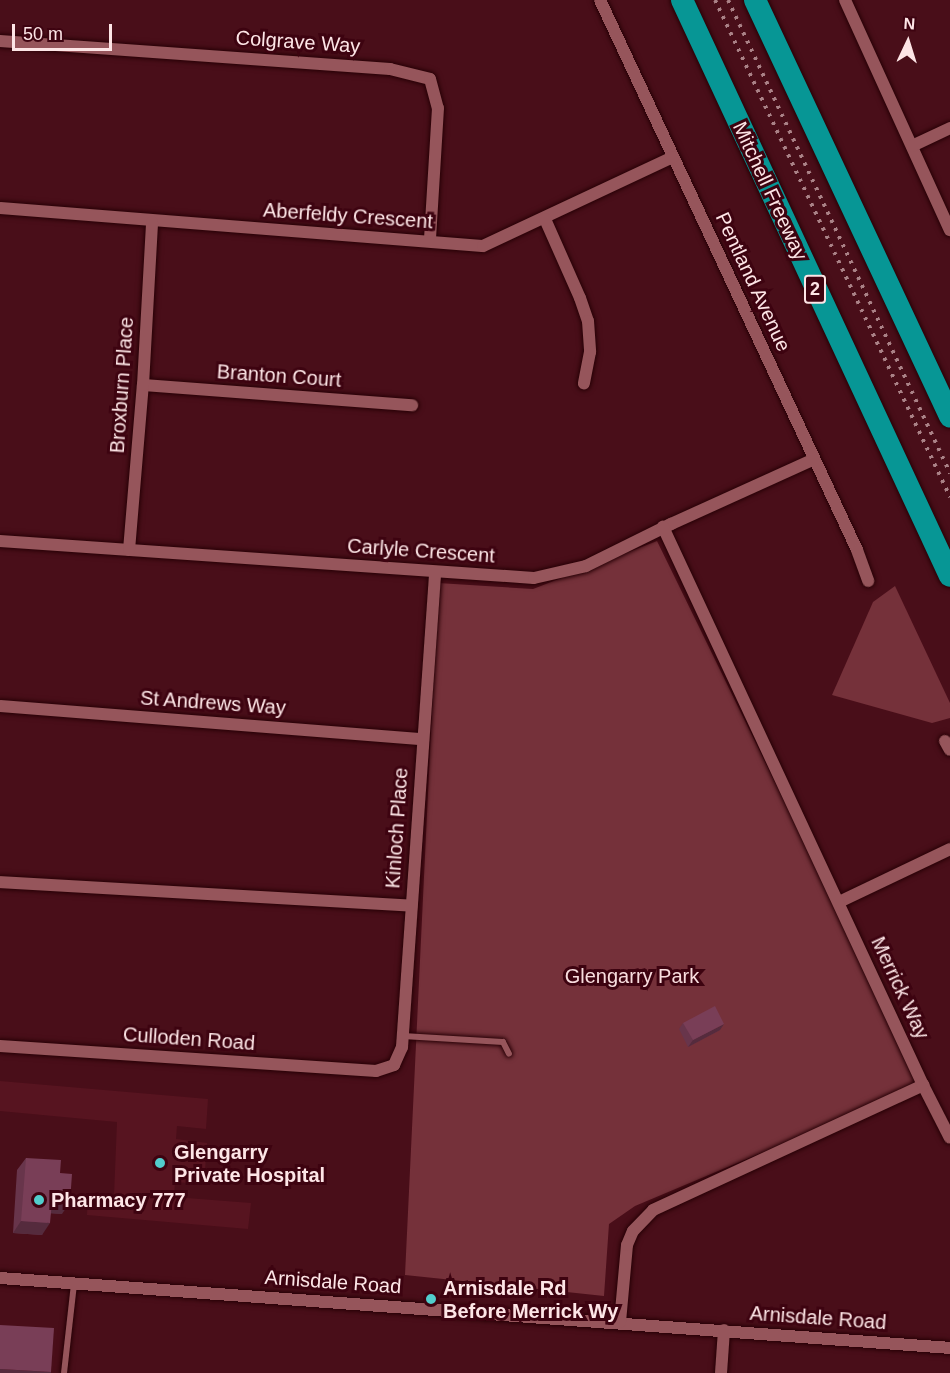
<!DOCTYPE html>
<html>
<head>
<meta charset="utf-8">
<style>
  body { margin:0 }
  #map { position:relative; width:950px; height:1373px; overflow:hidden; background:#490e19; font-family:Helvetica,sans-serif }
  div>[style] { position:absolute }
  .built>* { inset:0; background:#571420 }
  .green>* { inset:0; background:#75313a }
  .roads { filter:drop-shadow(0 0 2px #270006) drop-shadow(0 0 2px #270006) }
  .service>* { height:6px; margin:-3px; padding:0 3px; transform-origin:3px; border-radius:3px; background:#96555b }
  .minor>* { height:12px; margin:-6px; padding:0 6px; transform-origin:6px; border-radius:6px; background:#96555b }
  .motorway>* { height:22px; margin:-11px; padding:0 11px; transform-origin:11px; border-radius:11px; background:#079695 }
  .rail>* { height:4px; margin-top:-2px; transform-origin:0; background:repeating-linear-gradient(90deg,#aa8287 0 3px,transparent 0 9px) }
  .wall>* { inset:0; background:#68354b }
  .shaded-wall>* { inset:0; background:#552b3d }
  .building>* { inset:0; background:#793e57 }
  .dots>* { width:16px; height:16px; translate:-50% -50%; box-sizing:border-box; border:3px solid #3d0310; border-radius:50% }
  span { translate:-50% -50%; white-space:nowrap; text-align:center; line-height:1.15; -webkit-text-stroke:6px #3d0310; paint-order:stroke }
  .shield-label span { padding:2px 4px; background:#3d0310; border:2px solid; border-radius:4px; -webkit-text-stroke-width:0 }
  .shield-label { font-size:18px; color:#fde5e6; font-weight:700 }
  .street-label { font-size:20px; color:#fde5e6 }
  .park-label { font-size:20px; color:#f8ddde }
  .poi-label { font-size:20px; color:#fde5e6; font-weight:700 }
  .left { translate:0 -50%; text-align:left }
  .north { position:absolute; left:878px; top:12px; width:60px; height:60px; -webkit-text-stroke:4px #3d0310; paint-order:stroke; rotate:4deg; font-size:16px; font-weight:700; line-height:24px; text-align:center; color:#fde5e6 }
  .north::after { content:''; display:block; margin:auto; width:21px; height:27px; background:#fde5e6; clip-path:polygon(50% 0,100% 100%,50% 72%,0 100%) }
  .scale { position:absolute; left:12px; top:24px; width:100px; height:27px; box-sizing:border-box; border:3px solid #fde5e6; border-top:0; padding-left:8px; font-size:18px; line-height:21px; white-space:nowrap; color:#fde5e6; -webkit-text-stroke:4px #3d0310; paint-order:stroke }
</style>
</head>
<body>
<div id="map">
  <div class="built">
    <i style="clip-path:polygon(0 1081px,208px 1099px,206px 1129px,177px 1126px,176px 1139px,207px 1143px,204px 1184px,175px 1182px,174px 1197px,251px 1203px,248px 1229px,87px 1215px,88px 1194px,114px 1195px,117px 1122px,0 1111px)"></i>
  </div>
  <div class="green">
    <i style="clip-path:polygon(657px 541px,923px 1085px,635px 1206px,609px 1224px,604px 1296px,405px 1275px,438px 583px,533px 589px)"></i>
    <i style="clip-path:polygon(895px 586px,950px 703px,950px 718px,932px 723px,832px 695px,873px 602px)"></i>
  </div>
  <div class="roads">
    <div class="service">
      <i style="left:403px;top:1036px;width:100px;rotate:3.4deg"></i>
      <i style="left:503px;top:1042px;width:13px;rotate:63deg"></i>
      <i style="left:64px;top:1373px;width:90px;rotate:-83.6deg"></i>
    </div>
    <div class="minor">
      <i style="left:600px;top:0;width:607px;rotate:64.95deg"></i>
      <i style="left:857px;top:550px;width:33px;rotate:70deg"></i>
      <i style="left:845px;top:0;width:253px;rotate:65.5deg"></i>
      <i style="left:0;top:41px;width:391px;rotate:4.1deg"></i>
      <i style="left:390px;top:69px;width:41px;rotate:14deg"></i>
      <i style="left:430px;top:79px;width:30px;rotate:75deg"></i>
      <i style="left:438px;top:108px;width:132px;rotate:93.5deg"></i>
      <i style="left:912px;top:146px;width:42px;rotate:-25.3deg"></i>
      <i style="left:0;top:208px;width:484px;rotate:4.5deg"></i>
      <i style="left:483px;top:246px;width:210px;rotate:-25.1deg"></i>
      <i style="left:545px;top:219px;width:86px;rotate:66.1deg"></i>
      <i style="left:580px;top:298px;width:24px;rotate:71deg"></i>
      <i style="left:588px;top:321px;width:31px;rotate:86deg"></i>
      <i style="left:590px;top:352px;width:32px;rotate:101deg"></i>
      <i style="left:143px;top:385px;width:270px;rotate:4.3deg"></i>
      <i style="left:0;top:541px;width:535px;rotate:3.96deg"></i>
      <i style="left:534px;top:578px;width:53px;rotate:-13deg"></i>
      <i style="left:586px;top:566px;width:95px;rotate:-26.3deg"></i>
      <i style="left:671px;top:524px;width:157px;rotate:-24.4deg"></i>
      <i style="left:129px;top:550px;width:166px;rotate:-85.2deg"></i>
      <i style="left:143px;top:385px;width:163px;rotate:-86.8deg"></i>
      <i style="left:0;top:706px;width:424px;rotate:4.5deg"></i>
      <i style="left:945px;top:741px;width:10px;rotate:61deg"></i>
      <i style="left:0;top:882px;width:412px;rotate:3.3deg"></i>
      <i style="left:839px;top:902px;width:123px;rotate:-25.5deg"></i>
      <i style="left:0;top:1046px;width:377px;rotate:3.8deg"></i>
      <i style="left:376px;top:1071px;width:19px;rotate:-18deg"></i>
      <i style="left:394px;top:1065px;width:20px;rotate:-66deg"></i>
      <i style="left:402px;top:1047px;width:476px;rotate:-86deg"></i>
      <i style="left:923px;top:1085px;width:59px;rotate:63deg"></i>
      <i style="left:0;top:1278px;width:953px;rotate:4.21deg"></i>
      <i style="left:620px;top:1322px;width:77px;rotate:-84.8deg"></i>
      <i style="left:627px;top:1245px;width:15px;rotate:-67deg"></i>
      <i style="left:633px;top:1231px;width:29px;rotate:-46deg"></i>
      <i style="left:653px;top:1210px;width:298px;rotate:-24.8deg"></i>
      <i style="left:923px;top:1085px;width:616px;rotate:-114.98deg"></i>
      <i style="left:721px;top:1373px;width:43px;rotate:-86deg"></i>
    </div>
    <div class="motorway">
      <i style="left:682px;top:0;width:635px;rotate:65.05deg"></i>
      <i style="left:755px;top:0;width:460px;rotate:64.9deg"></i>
    </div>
  </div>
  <div class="rail">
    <i style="left:715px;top:0;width:550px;rotate:64.69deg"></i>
    <i style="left:728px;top:0;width:523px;rotate:64.86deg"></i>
  </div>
  <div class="wall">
    <i style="clip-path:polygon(683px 1023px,720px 1030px,688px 1047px,679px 1029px)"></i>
    <i style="clip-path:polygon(26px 1158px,62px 1214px,51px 1213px,42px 1235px,13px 1233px,17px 1170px)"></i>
  </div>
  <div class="shaded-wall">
    <i style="clip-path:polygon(724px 1024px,720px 1030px,688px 1047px,693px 1040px)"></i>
    <i style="clip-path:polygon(52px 1201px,70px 1202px,62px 1214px,43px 1213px)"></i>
    <i style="clip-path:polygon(21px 1221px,50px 1223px,42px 1235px,13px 1233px)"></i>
    <i style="clip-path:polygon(0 1369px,51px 1372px,51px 1373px,0 1373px)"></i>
  </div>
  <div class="building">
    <i style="clip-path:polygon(715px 1006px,724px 1024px,693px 1040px,683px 1023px)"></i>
    <i style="clip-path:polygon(26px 1158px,61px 1160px,60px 1173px,72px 1174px,70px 1202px,52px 1201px,50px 1223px,21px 1221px)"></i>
    <i style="clip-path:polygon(0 1325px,54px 1328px,51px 1372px,0 1369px)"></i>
  </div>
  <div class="dots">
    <i style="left:160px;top:1163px;background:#52cdcc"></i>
    <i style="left:39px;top:1200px;background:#52cdcc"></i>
    <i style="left:431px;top:1299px;background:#52cdcc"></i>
  </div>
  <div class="shield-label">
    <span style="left:815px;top:289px">2</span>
  </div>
  <div class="street-label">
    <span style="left:298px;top:42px;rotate:4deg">Colgrave Way</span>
    <span style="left:770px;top:191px;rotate:65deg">Mitchell Freeway</span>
    <span style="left:348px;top:216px;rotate:4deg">Aberfeldy Crescent</span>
    <span style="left:753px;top:282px;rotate:65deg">Pentland Avenue</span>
    <span style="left:279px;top:376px;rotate:4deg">Branton Court</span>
    <span style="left:122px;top:385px;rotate:-86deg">Broxburn Place</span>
    <span style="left:421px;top:551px;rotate:4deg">Carlyle Crescent</span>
    <span style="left:213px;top:703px;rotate:4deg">St Andrews Way</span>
    <span style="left:397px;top:828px;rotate:-86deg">Kinloch Place</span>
    <span style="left:900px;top:988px;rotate:65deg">Merrick Way</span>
    <span style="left:189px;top:1039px;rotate:4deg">Culloden Road</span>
    <span style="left:333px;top:1282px;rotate:4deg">Arnisdale Road</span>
    <span style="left:818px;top:1318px;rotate:4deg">Arnisdale Road</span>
  </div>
  <div class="park-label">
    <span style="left:632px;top:976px">Glengarry Park</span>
  </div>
  <div class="poi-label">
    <span class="left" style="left:174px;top:1164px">Glengarry<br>Private Hospital</span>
    <span class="left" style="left:51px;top:1200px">Pharmacy 777</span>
    <span class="left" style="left:443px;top:1300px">Arnisdale Rd<br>Before Merrick Wy</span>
  </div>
  <div class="north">N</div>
  <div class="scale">50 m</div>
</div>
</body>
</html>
